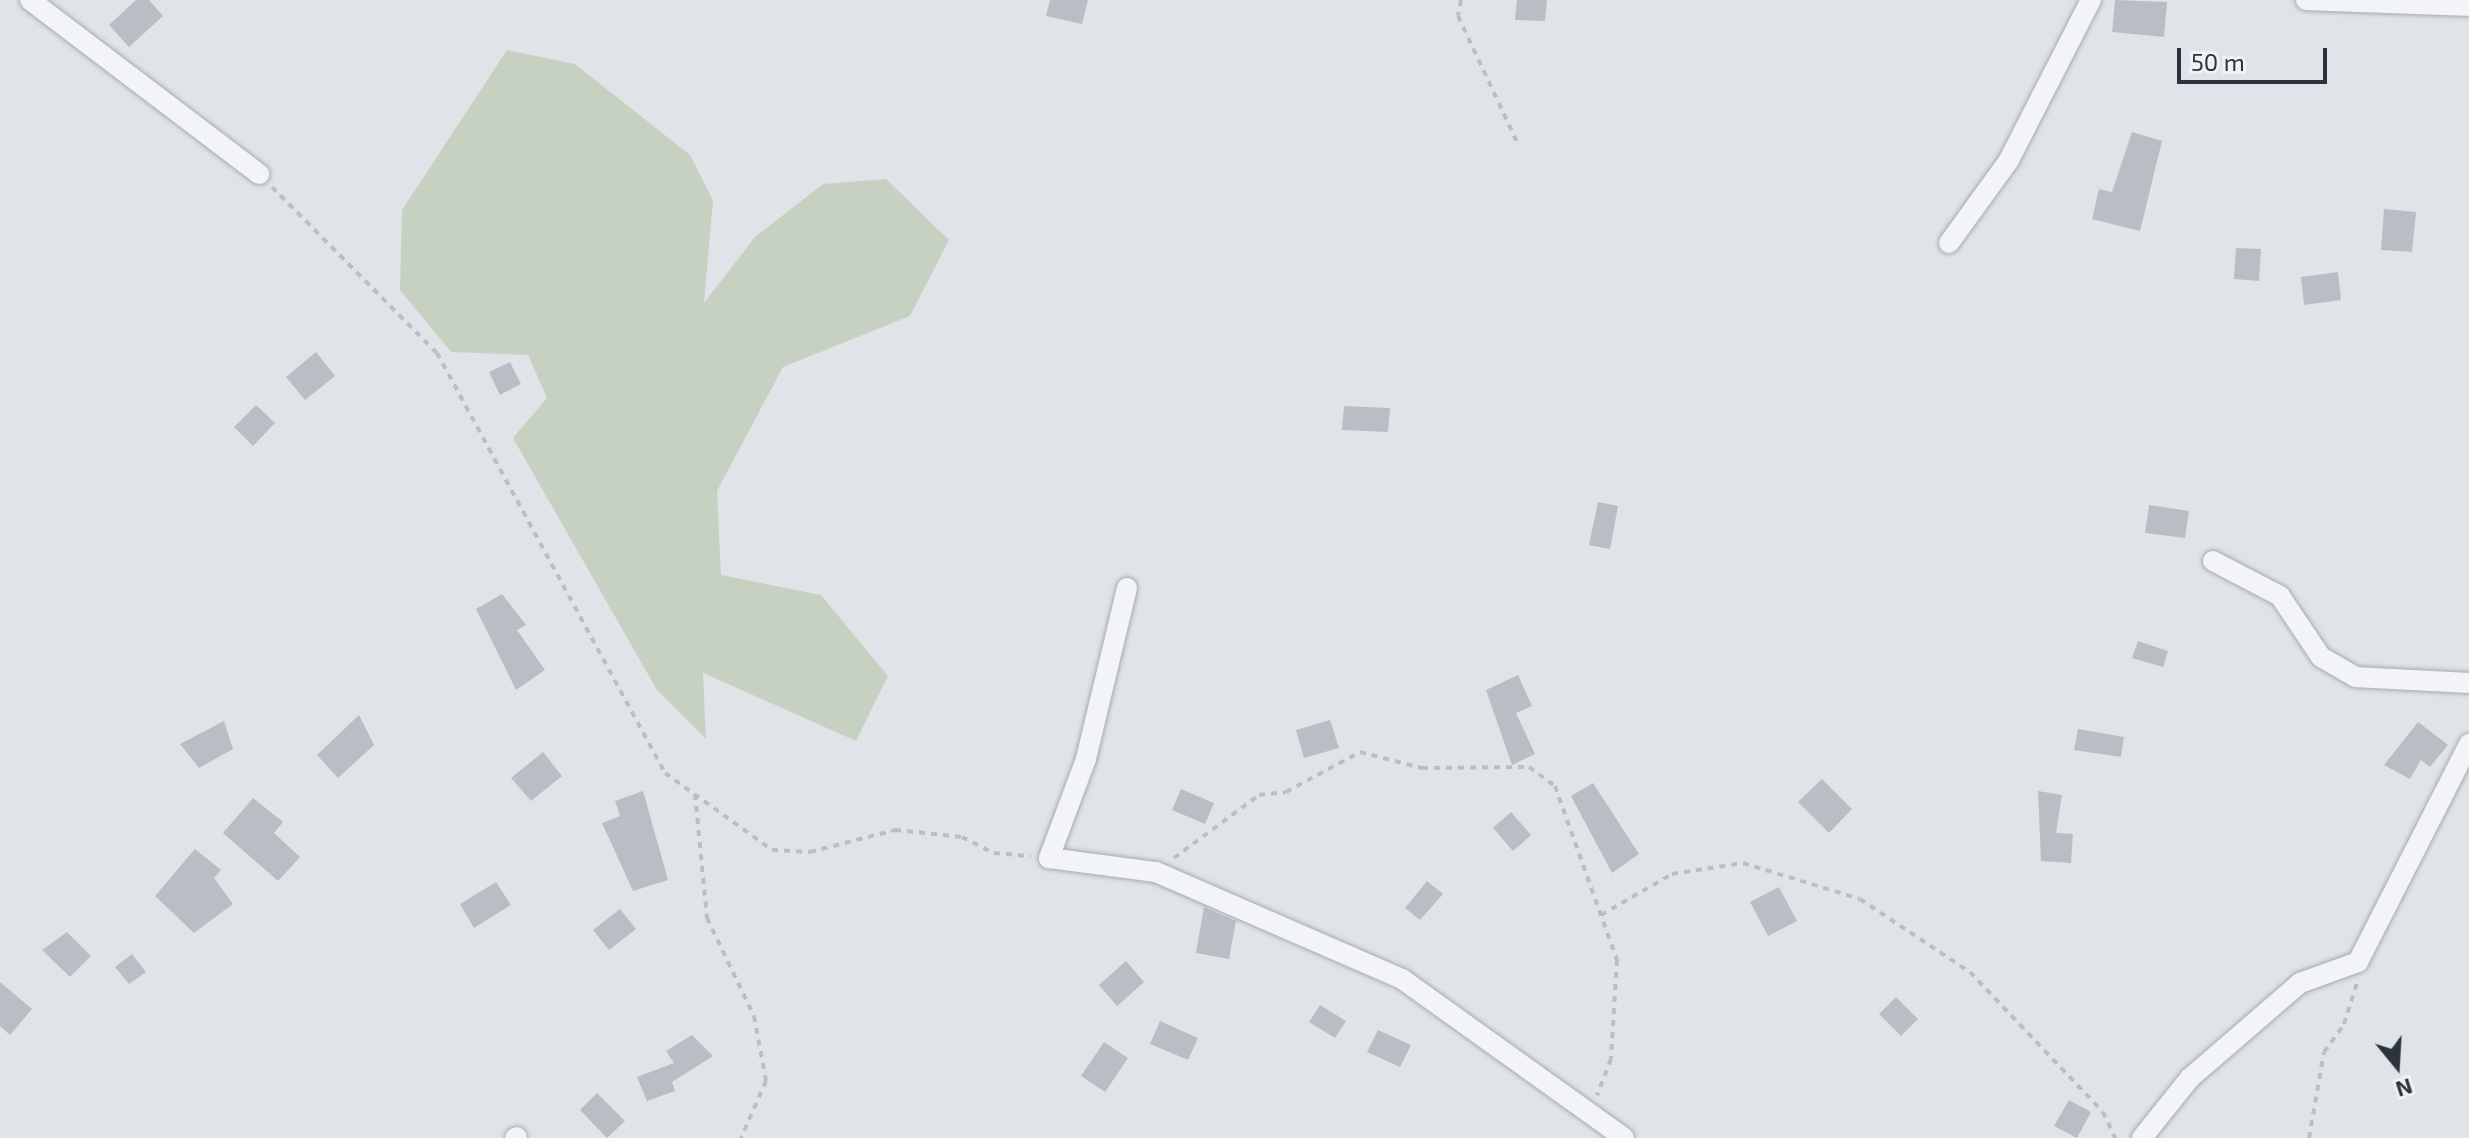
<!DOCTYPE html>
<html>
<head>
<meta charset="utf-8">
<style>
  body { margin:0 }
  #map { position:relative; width:2469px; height:1138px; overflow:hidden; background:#e0e4e8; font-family:"Exo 2",sans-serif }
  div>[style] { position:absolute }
  .green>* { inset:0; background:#c7d1c2 }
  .building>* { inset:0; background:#b8bec4 }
  .path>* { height:4px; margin-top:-2px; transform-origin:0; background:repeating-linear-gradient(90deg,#bbbec3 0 6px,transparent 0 12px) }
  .roads { filter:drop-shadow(0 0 2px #a6abb2) drop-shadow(0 0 2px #a6abb2) }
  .street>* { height:20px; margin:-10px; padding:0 10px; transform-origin:10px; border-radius:10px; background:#f3f4f7 }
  span { translate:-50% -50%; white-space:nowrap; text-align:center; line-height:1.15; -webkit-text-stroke:6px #f0f3f6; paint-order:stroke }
  .north { position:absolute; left:2357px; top:1026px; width:80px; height:80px; -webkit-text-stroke:6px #f0f3f6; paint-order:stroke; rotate:162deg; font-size:22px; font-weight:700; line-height:32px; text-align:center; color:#2a333e }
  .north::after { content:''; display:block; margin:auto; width:28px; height:36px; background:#2a333e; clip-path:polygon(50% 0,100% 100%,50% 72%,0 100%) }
  .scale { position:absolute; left:2177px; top:48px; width:150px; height:36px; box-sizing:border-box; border:4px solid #2a333e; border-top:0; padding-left:10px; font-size:24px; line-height:28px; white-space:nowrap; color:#2a333e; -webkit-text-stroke:6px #f0f3f6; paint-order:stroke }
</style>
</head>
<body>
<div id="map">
  <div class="green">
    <i style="clip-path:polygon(507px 50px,575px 64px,690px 155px,713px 200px,704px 303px,755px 237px,823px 184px,886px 179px,949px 240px,910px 316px,783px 367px,717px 491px,721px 575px,821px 595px,888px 676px,856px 741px,703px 673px,706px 739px,657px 690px,513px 438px,547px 398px,528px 355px,451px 352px,400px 290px,402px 210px)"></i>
  </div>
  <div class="building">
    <i style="clip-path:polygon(136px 0,149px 0,163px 16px,129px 47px,109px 25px)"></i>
    <i style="clip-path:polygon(1050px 0,1088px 0,1082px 24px,1046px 16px)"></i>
    <i style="clip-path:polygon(1517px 0,1547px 0,1545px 21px,1515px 20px)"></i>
    <i style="clip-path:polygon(2115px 0,2167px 2px,2164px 37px,2112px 32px)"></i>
    <i style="clip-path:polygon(2132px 132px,2162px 141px,2140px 231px,2092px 219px,2099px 189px,2112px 192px)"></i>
    <i style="clip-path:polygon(2384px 209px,2416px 212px,2412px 252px,2381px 250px)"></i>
    <i style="clip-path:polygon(2236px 248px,2261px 249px,2259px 281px,2234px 279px)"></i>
    <i style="clip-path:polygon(2338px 272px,2341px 300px,2304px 305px,2301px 277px)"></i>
    <i style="clip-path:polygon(316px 352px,335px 376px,305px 400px,286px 377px)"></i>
    <i style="clip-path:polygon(510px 362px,521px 384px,500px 395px,489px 372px)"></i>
    <i style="clip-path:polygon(256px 405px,275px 423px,253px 446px,234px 427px)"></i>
    <i style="clip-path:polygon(1344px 406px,1390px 408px,1388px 432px,1342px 430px)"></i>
    <i style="clip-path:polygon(1598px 502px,1618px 506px,1610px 549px,1589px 545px)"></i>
    <i style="clip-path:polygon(2149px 505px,2189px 511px,2185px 538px,2145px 533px)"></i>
    <i style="clip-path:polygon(502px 594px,526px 625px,517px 630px,545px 670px,516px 690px,476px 609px)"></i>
    <i style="clip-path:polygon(2138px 641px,2168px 651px,2163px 667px,2132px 658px)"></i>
    <i style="clip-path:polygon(1518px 675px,1532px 706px,1516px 713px,1535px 754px,1512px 765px,1486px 690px)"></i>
    <i style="clip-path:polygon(359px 715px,374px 745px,338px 778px,317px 755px)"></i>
    <i style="clip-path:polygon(1330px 720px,1339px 748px,1304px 758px,1296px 730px)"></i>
    <i style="clip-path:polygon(224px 721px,233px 749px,199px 768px,180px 744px)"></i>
    <i style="clip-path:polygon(2418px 722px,2448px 745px,2430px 767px,2421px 760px,2410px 779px,2384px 765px)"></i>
    <i style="clip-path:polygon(2078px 729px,2124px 737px,2121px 757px,2074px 750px)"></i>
    <i style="clip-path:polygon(543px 752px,562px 776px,531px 801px,511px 778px)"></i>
    <i style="clip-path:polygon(1822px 779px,1852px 809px,1829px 833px,1798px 802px)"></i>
    <i style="clip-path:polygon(1593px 783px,1639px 854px,1612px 873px,1571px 796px)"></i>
    <i style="clip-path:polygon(1181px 789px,1214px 803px,1205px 824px,1172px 810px)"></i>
    <i style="clip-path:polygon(643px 791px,668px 880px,633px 891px,602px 823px,620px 816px,615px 801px)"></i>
    <i style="clip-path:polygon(2038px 791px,2062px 795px,2056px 833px,2073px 834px,2071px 863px,2041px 861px)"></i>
    <i style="clip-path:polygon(253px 798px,283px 822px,274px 833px,300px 857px,278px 881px,223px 833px)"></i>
    <i style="clip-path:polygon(1511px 812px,1531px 835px,1513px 851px,1493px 828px)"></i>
    <i style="clip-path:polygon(195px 849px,221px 870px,214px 878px,233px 904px,194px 933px,155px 896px)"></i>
    <i style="clip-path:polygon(1427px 881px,1443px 894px,1420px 920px,1405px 908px)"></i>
    <i style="clip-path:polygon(496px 882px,511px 905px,474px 928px,460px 904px)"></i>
    <i style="clip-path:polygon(1779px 887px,1797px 921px,1768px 936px,1750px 902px)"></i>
    <i style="clip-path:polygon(1204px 907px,1236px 921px,1229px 959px,1196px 953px)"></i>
    <i style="clip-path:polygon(620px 909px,636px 929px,609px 950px,593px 930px)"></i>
    <i style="clip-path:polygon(67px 932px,91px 956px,70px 977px,42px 950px)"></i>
    <i style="clip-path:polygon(132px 954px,146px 972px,129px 984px,115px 967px)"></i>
    <i style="clip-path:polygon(1126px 961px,1144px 982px,1117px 1006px,1099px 985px)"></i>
    <i style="clip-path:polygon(0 982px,32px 1009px,10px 1035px,0 1026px)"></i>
    <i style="clip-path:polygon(1896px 997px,1918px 1019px,1901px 1036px,1879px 1014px)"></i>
    <i style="clip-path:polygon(1320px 1005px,1346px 1021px,1335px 1038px,1309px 1022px)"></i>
    <i style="clip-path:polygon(1160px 1021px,1198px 1038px,1188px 1060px,1150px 1044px)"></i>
    <i style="clip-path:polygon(1378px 1030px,1411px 1045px,1400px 1067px,1367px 1052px)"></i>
    <i style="clip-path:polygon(692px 1035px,713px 1056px,672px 1082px,675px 1091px,647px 1101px,637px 1077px,674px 1063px,666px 1051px)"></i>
    <i style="clip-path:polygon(1104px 1042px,1128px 1058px,1105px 1092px,1081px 1076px)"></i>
    <i style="clip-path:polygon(597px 1093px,625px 1121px,607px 1138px,580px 1110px)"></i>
    <i style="clip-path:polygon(2069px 1100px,2091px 1112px,2077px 1138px,2054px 1126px)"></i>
  </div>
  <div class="path">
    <i style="left:1461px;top:0;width:16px;rotate:101deg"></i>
    <i style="left:1458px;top:16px;width:141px;rotate:64.9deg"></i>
    <i style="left:272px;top:187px;width:234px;rotate:45.2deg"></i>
    <i style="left:437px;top:353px;width:478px;rotate:61.5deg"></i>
    <i style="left:665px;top:773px;width:132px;rotate:35.7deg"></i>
    <i style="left:772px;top:850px;width:38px;rotate:3deg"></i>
    <i style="left:810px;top:852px;width:88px;rotate:-14.5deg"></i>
    <i style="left:895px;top:830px;width:67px;rotate:6deg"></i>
    <i style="left:962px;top:837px;width:36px;rotate:27deg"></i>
    <i style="left:994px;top:853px;width:37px;rotate:5deg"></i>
    <i style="left:695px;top:794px;width:125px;rotate:84.5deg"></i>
    <i style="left:707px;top:918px;width:109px;rotate:64.4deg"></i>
    <i style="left:754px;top:1016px;width:66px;rotate:79.5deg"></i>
    <i style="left:766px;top:1081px;width:62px;rotate:113.7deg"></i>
    <i style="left:1174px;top:858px;width:106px;rotate:-36.5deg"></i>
    <i style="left:1259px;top:795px;width:27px;rotate:-6deg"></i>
    <i style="left:1286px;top:792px;width:84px;rotate:-28.4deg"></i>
    <i style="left:1360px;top:752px;width:64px;rotate:14.5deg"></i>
    <i style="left:1422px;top:768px;width:107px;rotate:-0.5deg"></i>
    <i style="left:1529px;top:767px;width:32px;rotate:36deg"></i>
    <i style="left:1555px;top:786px;width:185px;rotate:70.4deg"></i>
    <i style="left:1617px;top:960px;width:99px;rotate:93.5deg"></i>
    <i style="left:1611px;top:1059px;width:39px;rotate:111deg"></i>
    <i style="left:1601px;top:915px;width:82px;rotate:-30deg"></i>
    <i style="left:1672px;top:874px;width:72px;rotate:-8.8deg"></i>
    <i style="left:1743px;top:863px;width:122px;rotate:17.1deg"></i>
    <i style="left:1860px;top:899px;width:132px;rotate:33.6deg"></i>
    <i style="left:1970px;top:972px;width:193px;rotate:46.5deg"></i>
    <i style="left:2103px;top:1112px;width:29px;rotate:65deg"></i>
    <i style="left:2309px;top:1138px;width:87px;rotate:-80.1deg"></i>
    <i style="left:2324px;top:1052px;width:34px;rotate:-54deg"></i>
    <i style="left:2344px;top:1024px;width:43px;rotate:-72.4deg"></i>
  </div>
  <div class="roads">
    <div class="street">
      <i style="left:30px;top:0;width:288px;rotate:37.2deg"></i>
      <i style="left:2306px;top:0;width:163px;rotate:2.1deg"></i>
      <i style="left:1949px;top:243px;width:102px;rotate:-54.1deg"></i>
      <i style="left:2009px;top:160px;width:180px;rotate:-62.9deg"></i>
      <i style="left:2213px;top:561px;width:76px;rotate:27.6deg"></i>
      <i style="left:2280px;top:596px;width:73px;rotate:56.1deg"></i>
      <i style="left:2321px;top:657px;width:39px;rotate:30deg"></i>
      <i style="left:2355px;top:677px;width:114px;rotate:3deg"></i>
      <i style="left:1127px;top:588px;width:176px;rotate:103.5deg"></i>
      <i style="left:1086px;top:759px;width:106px;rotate:110.5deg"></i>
      <i style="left:1049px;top:858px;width:108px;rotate:7.5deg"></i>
      <i style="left:1156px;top:872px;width:268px;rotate:23.5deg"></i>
      <i style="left:1402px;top:979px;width:273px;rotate:35.6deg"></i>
      <i style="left:515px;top:1138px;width:2px;rotate:-27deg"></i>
      <i style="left:2142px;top:1138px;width:77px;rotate:-51.3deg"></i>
      <i style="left:2190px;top:1078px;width:145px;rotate:-40.8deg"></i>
      <i style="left:2300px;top:983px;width:62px;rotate:-19.9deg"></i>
      <i style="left:2358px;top:962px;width:245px;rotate:-63deg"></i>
    </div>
  </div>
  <div class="north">N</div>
  <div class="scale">50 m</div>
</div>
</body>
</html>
